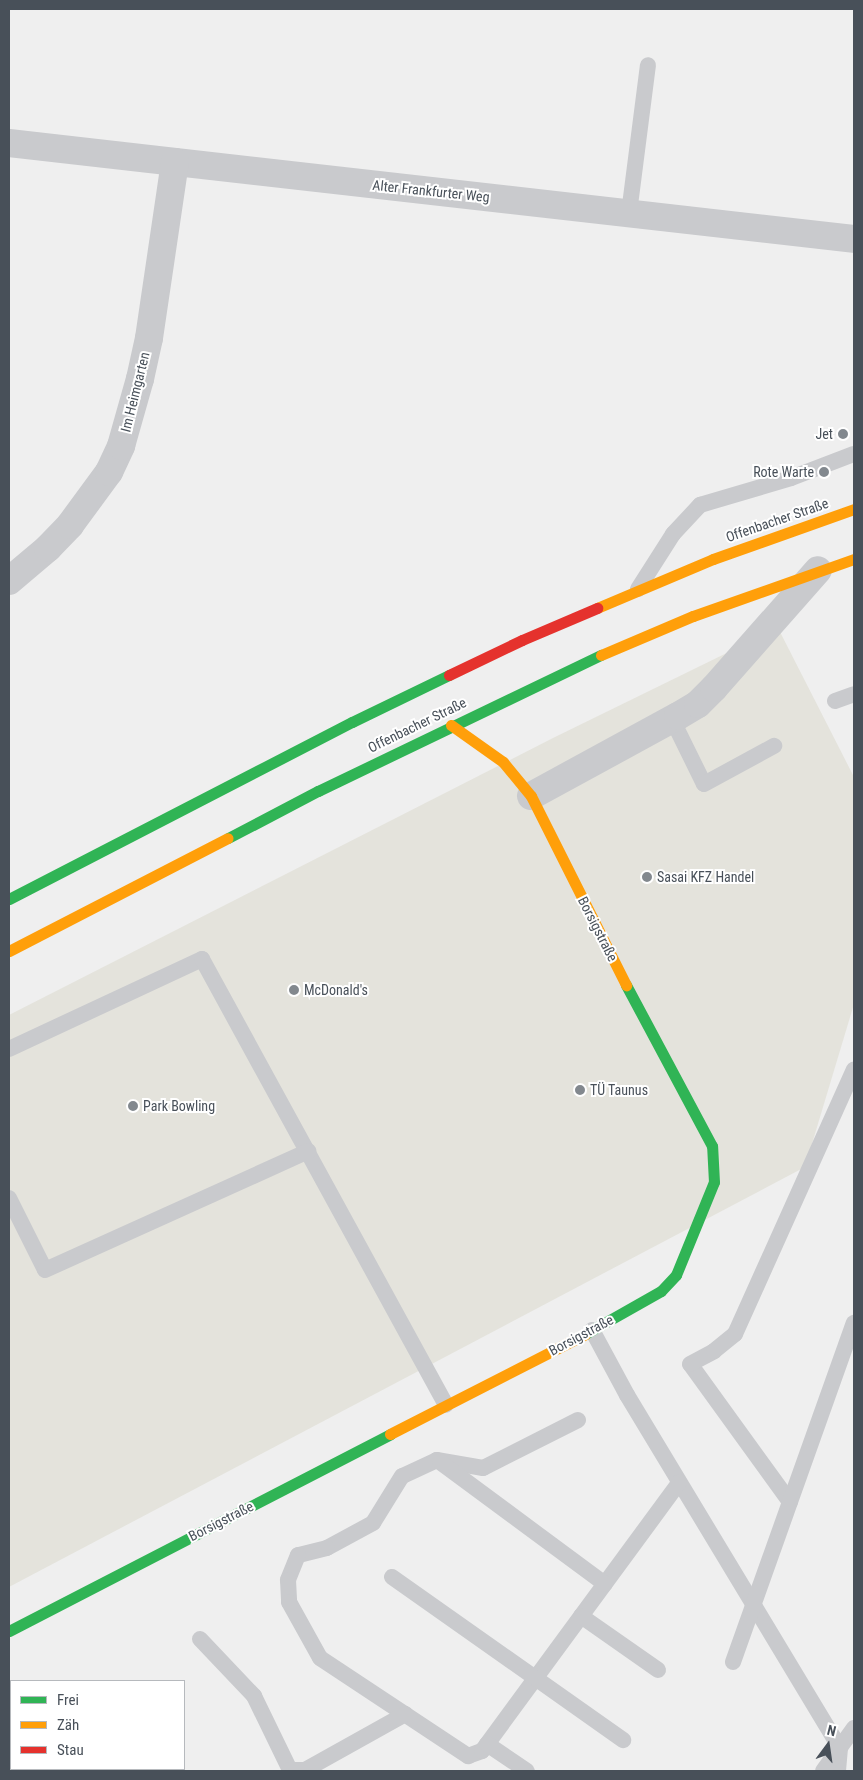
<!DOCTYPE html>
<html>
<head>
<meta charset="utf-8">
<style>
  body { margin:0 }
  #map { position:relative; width:863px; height:1780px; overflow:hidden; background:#efefef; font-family:"Roboto Condensed",sans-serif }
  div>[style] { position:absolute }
  .commercial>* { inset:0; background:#e4e3dc }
  .lane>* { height:16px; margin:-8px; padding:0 8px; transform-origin:8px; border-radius:8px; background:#c9cacd }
  .street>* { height:28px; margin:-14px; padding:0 14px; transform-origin:14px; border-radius:14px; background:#c9cacd }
  .fast>* { height:11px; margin:-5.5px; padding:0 5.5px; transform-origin:5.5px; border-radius:5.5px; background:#30b455 }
  .slow>* { height:11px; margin:-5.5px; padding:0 5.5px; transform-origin:5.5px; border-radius:5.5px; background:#ff9f0a }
  .jam>* { height:11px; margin:-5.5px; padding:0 5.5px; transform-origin:5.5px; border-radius:5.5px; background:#e5322d }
  .dots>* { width:14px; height:14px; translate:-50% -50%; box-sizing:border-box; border:2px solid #fff; border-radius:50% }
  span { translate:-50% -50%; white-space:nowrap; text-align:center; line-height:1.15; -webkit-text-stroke:4px #fff; paint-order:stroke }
  .street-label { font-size:14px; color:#485059 }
  .poi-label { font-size:14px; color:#485059 }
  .right { translate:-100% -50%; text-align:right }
  .left { translate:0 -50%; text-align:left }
  .frame { position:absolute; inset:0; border:10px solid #485059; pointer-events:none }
  .legend { position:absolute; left:10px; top:1680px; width:175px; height:90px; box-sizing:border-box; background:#fff; border:1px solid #b6b9bd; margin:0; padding:6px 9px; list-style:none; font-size:15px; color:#485059 }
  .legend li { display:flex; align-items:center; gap:10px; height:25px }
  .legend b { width:25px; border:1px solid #b6b9bd }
  .north { position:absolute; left:803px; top:1720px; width:50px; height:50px; -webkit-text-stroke:4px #fff; paint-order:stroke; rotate:14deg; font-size:14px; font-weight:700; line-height:20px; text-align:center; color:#485059 }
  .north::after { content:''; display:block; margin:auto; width:18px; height:22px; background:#485059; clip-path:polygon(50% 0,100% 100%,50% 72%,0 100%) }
</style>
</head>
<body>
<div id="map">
  <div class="commercial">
    <i style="clip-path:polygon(778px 628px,854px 777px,854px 1004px,805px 1167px,9px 1587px,9px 1015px,553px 738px)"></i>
  </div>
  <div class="lane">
    <i style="left:629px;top:213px;width:149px;rotate:-82.7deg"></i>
    <i style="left:638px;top:589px;width:65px;rotate:-57.5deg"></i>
    <i style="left:673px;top:534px;width:40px;rotate:-47deg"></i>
    <i style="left:700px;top:505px;width:95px;rotate:-16.5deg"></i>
    <i style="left:791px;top:478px;width:67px;rotate:-20.9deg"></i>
    <i style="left:835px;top:701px;width:20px;rotate:-20deg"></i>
    <i style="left:672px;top:719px;width:72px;rotate:63.8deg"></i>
    <i style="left:704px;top:784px;width:80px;rotate:-28.5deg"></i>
    <i style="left:9px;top:1049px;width:213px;rotate:-25deg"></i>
    <i style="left:202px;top:959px;width:508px;rotate:61.32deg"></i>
    <i style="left:9px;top:1198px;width:80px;rotate:63.4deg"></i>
    <i style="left:45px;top:1270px;width:289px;rotate:-24.3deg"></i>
    <i style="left:592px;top:1330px;width:74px;rotate:61.7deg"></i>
    <i style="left:627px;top:1395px;width:412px;rotate:58.9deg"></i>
    <i style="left:840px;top:1748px;width:23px;rotate:95deg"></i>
    <i style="left:578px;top:1420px;width:106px;rotate:153.2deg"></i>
    <i style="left:483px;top:1468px;width:47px;rotate:-170.1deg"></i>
    <i style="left:437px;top:1460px;width:38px;rotate:155deg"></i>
    <i style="left:402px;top:1476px;width:55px;rotate:121.7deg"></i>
    <i style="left:373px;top:1523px;width:52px;rotate:151.5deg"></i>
    <i style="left:327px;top:1548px;width:30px;rotate:166deg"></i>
    <i style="left:298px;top:1555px;width:27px;rotate:112deg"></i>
    <i style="left:288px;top:1580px;width:22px;rotate:87deg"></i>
    <i style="left:289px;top:1602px;width:64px;rotate:61deg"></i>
    <i style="left:320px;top:1658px;width:178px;rotate:33.5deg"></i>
    <i style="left:468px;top:1756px;width:15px;rotate:-20deg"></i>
    <i style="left:482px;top:1751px;width:333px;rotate:-53.7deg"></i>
    <i style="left:440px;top:1462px;width:205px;rotate:36.5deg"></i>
    <i style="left:790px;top:1502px;width:170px;rotate:-125.9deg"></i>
    <i style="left:690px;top:1364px;width:27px;rotate:-28deg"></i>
    <i style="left:714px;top:1351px;width:27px;rotate:-39deg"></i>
    <i style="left:735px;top:1334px;width:290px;rotate:-65.8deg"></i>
    <i style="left:392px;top:1577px;width:283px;rotate:35.2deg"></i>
    <i style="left:581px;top:1616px;width:94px;rotate:35deg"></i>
    <i style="left:200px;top:1639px;width:79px;rotate:46.5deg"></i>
    <i style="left:254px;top:1696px;width:82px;rotate:64.1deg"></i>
    <i style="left:290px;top:1770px;width:15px"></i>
    <i style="left:305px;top:1770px;width:115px;rotate:-29.2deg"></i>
    <i style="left:733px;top:1662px;width:360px;rotate:-70.4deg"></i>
    <i style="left:487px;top:1744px;width:48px;rotate:34deg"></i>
    <i style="left:823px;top:1771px;width:53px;rotate:-54.2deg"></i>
  </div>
  <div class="street">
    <i style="left:9px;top:143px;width:850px;rotate:6.48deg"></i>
    <i style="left:9px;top:581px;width:51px;rotate:-40.2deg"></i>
    <i style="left:48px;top:548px;width:32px;rotate:-46deg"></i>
    <i style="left:70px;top:525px;width:66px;rotate:-53.7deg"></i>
    <i style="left:109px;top:472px;width:29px;rotate:-65deg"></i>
    <i style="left:121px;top:446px;width:70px;rotate:-74.2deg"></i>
    <i style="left:140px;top:379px;width:42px;rotate:-77.6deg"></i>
    <i style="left:149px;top:338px;width:178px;rotate:-81.6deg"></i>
    <i style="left:531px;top:796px;width:167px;rotate:-28.6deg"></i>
    <i style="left:678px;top:716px;width:23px;rotate:-31deg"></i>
    <i style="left:698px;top:704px;width:23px;rotate:-45deg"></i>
    <i style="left:714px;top:688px;width:157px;rotate:-48.6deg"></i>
  </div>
  <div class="fast">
    <i style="left:228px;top:838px;width:102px;rotate:-27.6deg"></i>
    <i style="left:318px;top:791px;width:314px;rotate:-25.7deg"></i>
    <i style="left:9px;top:899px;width:386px;rotate:-27.3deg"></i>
    <i style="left:352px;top:722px;width:108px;rotate:-25.9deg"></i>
    <i style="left:585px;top:1334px;width:87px;rotate:-29.5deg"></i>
    <i style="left:661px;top:1291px;width:22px;rotate:-47deg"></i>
    <i style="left:676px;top:1275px;width:100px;rotate:-67.8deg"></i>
    <i style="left:714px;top:1182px;width:36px;rotate:-93deg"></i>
    <i style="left:712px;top:1146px;width:183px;rotate:-118.1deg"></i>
    <i style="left:9px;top:1631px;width:429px;rotate:-27.3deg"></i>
  </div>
  <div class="slow">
    <i style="left:597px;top:608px;width:126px;rotate:-22.9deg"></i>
    <i style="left:713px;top:559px;width:150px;rotate:-19.5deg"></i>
    <i style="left:601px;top:655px;width:100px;rotate:-23deg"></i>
    <i style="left:693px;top:616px;width:171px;rotate:-19.5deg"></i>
    <i style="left:451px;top:725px;width:64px;rotate:35.4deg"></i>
    <i style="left:503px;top:762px;width:44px;rotate:50.5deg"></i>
    <i style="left:531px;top:796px;width:212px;rotate:63.3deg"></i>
    <i style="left:9px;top:951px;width:246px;rotate:-27.3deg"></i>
    <i style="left:390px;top:1434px;width:219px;rotate:-27.1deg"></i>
  </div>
  <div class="jam">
    <i style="left:449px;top:675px;width:81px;rotate:-25.6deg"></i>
    <i style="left:522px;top:640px;width:82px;rotate:-23.1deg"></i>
  </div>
  <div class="dots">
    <i style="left:843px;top:434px;background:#82888e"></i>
    <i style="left:824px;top:472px;background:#82888e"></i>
    <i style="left:647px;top:877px;background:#82888e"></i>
    <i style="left:294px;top:990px;background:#82888e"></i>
    <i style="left:580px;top:1090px;background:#82888e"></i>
    <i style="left:133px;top:1106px;background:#82888e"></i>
  </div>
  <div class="street-label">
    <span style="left:431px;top:191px;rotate:6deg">Alter Frankfurter Weg</span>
    <span style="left:135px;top:392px;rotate:-76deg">Im Heimgarten</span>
    <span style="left:777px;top:520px;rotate:-19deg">Offenbacher Straße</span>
    <span style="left:417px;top:725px;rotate:-26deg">Offenbacher Straße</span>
    <span style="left:598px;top:929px;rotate:63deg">Borsigstraße</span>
    <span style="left:581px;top:1335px;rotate:-28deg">Borsigstraße</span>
    <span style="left:221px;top:1521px;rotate:-27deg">Borsigstraße</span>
  </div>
  <div class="poi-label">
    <span class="right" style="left:833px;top:434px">Jet</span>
    <span class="right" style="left:814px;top:472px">Rote Warte</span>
    <span class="left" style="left:657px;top:877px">Sasai KFZ Handel</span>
    <span class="left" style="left:304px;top:990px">McDonald's</span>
    <span class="left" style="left:590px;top:1090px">TÜ Taunus</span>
    <span class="left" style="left:143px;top:1106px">Park Bowling</span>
  </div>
  <div class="frame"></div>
  <ul class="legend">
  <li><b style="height:6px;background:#30b455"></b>Frei</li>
  <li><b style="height:6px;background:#ff9f0a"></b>Zäh</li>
  <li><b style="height:6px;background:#e5322d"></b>Stau</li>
  </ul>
  <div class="north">N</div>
</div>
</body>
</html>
